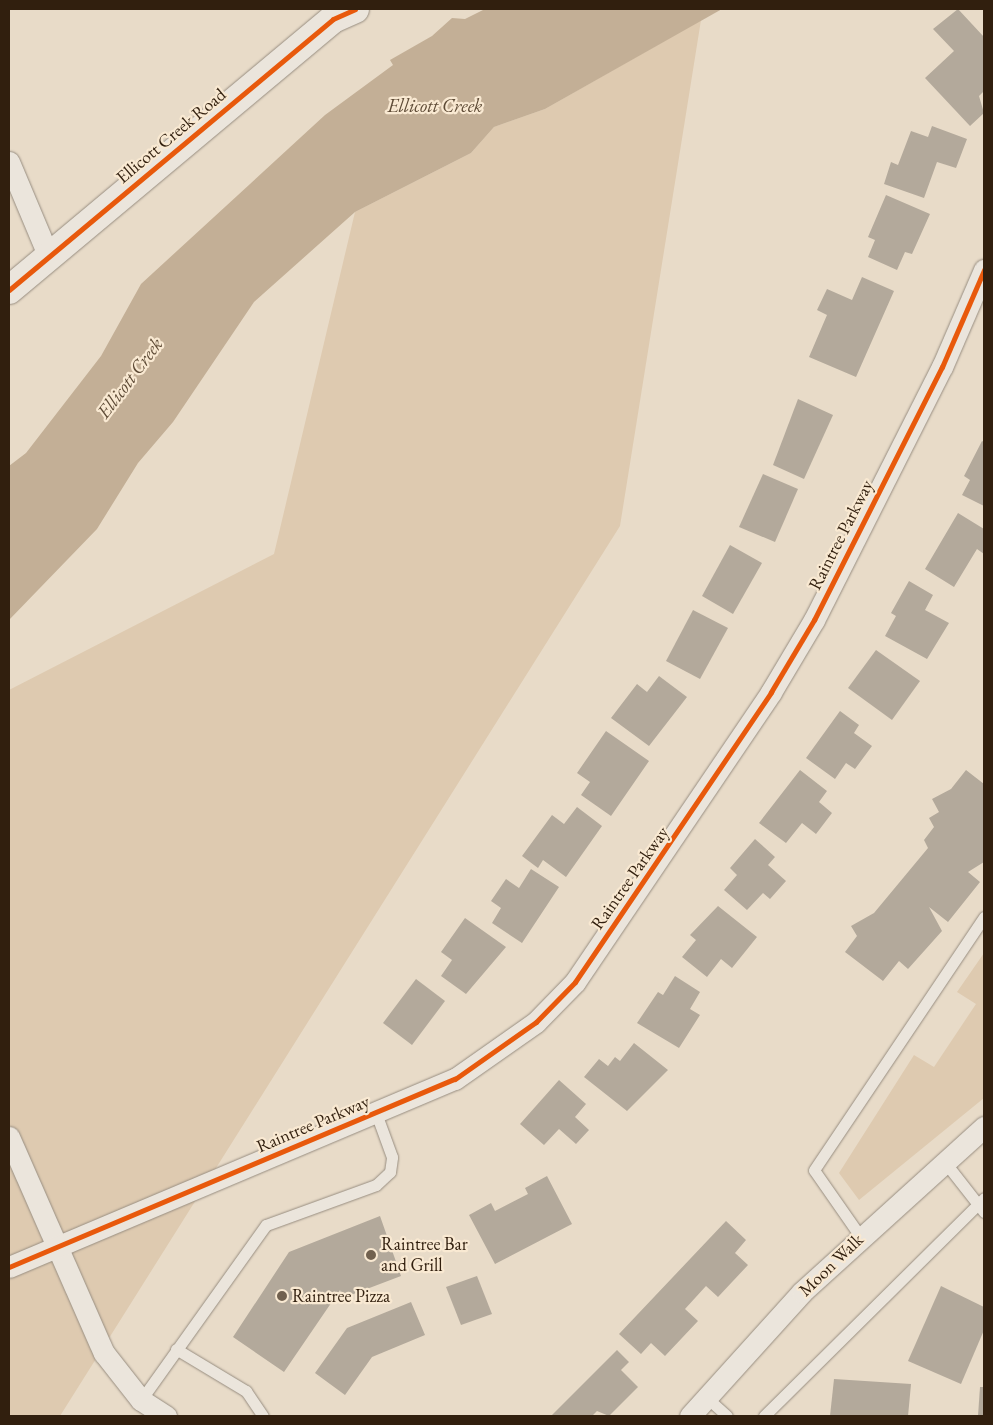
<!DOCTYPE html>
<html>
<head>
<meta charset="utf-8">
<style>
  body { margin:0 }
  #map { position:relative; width:993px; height:1425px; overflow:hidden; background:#e8dbc8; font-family:"EB Garamond",serif }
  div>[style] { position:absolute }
  .green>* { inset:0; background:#decab0 }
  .water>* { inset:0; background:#c3af96 }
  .building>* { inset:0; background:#b3a99b }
  .roads { filter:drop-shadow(0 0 1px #978d80) drop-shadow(0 0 1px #978d80) }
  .lane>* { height:11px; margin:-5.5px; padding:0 5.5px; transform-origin:5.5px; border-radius:5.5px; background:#ebe5dc }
  .street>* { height:21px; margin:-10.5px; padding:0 10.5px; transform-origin:10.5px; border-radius:10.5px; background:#ebe5dc }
  .secondary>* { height:28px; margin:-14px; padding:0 14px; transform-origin:14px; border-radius:14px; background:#ebe5dc }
  .cycleway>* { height:5px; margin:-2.5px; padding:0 2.5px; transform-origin:2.5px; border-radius:2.5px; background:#e8590c }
  .dots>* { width:14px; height:14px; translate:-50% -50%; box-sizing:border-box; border:2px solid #f9e9d2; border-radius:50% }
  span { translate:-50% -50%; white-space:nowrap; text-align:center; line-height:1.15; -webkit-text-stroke:4.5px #f9e9d2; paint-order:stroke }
  .street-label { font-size:18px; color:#311f0e }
  .poi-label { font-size:18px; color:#311f0e }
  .left { translate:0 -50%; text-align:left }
  .water-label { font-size:19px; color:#5e4b36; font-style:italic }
  .frame { position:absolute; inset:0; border:10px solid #311f0e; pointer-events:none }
</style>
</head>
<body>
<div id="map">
  <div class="green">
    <i style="clip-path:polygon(701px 20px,620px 526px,60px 1416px,9px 1416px,9px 690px,274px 554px,355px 212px,471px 153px,494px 127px,545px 109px)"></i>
    <i style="clip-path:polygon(984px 953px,984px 1098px,859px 1200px,839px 1173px,914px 1055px,934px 1067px,976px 1004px,957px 992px)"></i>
  </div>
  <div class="water">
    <i style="clip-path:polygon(485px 9px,722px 9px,545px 109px,494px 127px,471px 153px,355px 212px,254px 302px,173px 422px,138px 463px,97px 529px,9px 620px,9px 466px,26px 453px,101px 356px,141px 284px,325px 115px,393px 65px,390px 60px,432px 36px,452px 18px,465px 19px)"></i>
  </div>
  <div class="building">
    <i style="clip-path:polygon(958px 9px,984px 37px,984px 91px,979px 96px,984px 113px,970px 126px,925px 78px,954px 51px,933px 29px)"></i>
    <i style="clip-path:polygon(932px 126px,967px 139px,956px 168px,937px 162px,924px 198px,884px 184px,891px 162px,898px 165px,911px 131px,928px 137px)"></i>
    <i style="clip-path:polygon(886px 195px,930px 214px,912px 254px,905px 252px,897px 270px,868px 257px,875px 240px,868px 237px)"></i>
    <i style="clip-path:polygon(862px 277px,894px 291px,856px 377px,809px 357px,827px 315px,817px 310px,827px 289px,852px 300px)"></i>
    <i style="clip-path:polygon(798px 399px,833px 415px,804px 479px,773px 465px)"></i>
    <i style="clip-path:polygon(982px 441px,984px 442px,984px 506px,962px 495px,970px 480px,964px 476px)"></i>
    <i style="clip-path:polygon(763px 474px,798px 489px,775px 542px,739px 527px)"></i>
    <i style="clip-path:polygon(958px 513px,984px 529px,984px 554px,977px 549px,954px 587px,925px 569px)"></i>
    <i style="clip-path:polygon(730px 545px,762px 563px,733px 614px,702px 596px)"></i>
    <i style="clip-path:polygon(909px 581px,933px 595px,925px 610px,949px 623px,927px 659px,885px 636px,896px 616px,891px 613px)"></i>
    <i style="clip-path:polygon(693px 610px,728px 628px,700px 679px,666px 661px)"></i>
    <i style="clip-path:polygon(876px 650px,920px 681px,892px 720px,848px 688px)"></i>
    <i style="clip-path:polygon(659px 676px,687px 697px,649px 746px,611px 718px,637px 684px,647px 692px)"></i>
    <i style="clip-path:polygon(840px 711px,859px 725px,854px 733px,872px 746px,855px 769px,846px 763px,835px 779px,806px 758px)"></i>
    <i style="clip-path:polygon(606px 731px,649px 761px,611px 816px,581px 795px,590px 782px,577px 773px)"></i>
    <i style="clip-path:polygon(800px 770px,827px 791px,819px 802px,832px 813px,816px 834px,802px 823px,786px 843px,759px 823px)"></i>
    <i style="clip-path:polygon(966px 770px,984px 784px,984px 862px,968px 872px,980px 882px,948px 922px,929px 907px,942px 931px,908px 969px,899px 961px,883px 981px,845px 952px,857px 936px,851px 926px,874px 913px,928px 848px,924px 840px,934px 827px,929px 818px,939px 812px,932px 799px,951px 789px)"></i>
    <i style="clip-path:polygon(577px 807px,602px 826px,566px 877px,543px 860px,538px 868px,522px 856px,552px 815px,564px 824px)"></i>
    <i style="clip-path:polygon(755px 839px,775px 857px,768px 865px,786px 881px,770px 899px,763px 893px,747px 910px,724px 890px,737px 875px,730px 868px)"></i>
    <i style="clip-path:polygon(531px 869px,559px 887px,522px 943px,492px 923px,501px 908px,491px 901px,506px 879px,519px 888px)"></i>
    <i style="clip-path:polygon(718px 906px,757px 937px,732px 968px,721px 959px,707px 977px,682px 957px,696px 940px,690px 935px)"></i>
    <i style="clip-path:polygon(465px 918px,506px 947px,466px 994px,441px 976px,452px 960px,441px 952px)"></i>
    <i style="clip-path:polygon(675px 976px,700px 992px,690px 1009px,700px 1015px,679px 1048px,637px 1023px,658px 992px,663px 995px)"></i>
    <i style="clip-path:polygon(416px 979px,445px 1001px,412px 1045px,383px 1023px)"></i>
    <i style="clip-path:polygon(634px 1043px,668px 1070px,627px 1111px,584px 1077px,599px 1059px,608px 1066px,615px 1057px,620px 1061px)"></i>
    <i style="clip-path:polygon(559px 1080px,586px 1104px,575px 1117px,589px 1130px,576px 1144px,559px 1129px,544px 1145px,520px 1124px)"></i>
    <i style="clip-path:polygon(547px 1176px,572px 1224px,495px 1264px,469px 1215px,491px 1203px,495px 1211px,528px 1194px,525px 1188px)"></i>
    <i style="clip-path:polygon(380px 1216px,401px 1276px,343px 1298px,340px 1290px,284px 1372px,233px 1337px,289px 1252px)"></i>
    <i style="clip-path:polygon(726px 1221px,746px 1240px,735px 1253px,748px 1265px,718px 1297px,706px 1286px,685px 1309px,698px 1321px,665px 1356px,651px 1343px,641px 1354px,619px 1334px)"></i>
    <i style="clip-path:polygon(477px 1276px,492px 1314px,461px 1325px,446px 1287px)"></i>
    <i style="clip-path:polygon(941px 1286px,984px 1307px,984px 1330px,961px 1384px,908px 1361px)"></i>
    <i style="clip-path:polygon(411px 1302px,425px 1335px,372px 1357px,345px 1395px,315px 1373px,347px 1328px)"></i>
    <i style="clip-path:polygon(617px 1350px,629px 1362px,621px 1370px,638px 1387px,609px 1416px,597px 1411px,592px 1416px,551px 1416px)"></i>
    <i style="clip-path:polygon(834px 1379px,911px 1384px,908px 1416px,830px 1416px)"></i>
    <i style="clip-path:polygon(980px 1387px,984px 1387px,984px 1416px,978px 1416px)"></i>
  </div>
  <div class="roads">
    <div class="lane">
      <i style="left:944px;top:1161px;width:65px;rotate:51.9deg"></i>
      <i style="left:860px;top:1236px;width:80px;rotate:-124.9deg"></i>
      <i style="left:814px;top:1170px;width:305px;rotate:-56.1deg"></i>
      <i style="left:176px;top:1349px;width:82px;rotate:31deg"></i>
      <i style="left:246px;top:1391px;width:30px;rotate:56deg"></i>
      <i style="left:706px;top:1397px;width:28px;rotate:42deg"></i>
      <i style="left:141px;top:1400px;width:215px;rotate:-54.5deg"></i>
      <i style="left:266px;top:1225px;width:117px;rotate:-20deg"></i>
      <i style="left:376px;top:1185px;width:19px;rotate:-43deg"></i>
      <i style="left:390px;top:1172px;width:15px;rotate:-82deg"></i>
      <i style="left:392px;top:1157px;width:47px;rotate:-110deg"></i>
      <i style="left:764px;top:1416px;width:310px;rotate:-44.7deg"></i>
    </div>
    <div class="street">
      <i style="left:9px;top:162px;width:101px;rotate:67.2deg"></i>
      <i style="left:9px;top:1137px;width:236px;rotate:66.3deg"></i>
      <i style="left:104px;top:1353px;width:60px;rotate:51.8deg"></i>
      <i style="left:141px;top:1400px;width:30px;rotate:33deg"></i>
      <i style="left:9px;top:1267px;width:484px;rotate:-22.9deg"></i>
      <i style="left:455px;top:1079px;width:99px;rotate:-35.1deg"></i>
      <i style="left:536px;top:1022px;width:56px;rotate:-45.7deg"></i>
      <i style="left:575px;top:982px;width:350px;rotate:-55.9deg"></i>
      <i style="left:771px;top:692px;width:84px;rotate:-59.2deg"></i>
      <i style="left:814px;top:620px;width:284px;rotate:-63.2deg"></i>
      <i style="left:942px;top:367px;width:106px;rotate:-66.6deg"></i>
      <i style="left:690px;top:1416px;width:167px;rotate:-47.9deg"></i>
      <i style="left:802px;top:1292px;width:246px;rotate:-42.2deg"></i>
    </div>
    <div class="secondary">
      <i style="left:9px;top:290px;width:422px;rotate:-39.9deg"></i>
      <i style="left:333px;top:19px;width:24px;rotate:-24deg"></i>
    </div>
  </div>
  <div class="cycleway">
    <i style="left:9px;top:290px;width:422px;rotate:-39.9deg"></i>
    <i style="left:333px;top:19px;width:24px;rotate:-24deg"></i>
    <i style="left:9px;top:1267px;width:484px;rotate:-22.9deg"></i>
    <i style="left:455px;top:1079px;width:99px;rotate:-35.1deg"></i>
    <i style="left:536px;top:1022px;width:56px;rotate:-45.7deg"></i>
    <i style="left:575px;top:982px;width:350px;rotate:-55.9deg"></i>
    <i style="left:771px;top:692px;width:84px;rotate:-59.2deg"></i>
    <i style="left:814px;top:620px;width:284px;rotate:-63.2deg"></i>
    <i style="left:942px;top:367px;width:106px;rotate:-66.6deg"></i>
  </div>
  <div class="dots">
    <i style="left:371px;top:1255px;background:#71614f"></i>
    <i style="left:282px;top:1296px;background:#71614f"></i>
  </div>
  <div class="street-label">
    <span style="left:171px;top:136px;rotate:-40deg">Ellicott Creek Road</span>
    <span style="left:841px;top:535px;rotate:-63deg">Raintree Parkway</span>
    <span style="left:630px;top:878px;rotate:-55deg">Raintree Parkway</span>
    <span style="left:313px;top:1124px;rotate:-23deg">Raintree Parkway</span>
    <span style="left:831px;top:1265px;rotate:-44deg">Moon Walk</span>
  </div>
  <div class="poi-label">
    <span class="left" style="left:381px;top:1255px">Raintree Bar<br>and Grill</span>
    <span class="left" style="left:292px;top:1296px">Raintree Pizza</span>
  </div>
  <div class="water-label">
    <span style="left:435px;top:106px">Ellicott Creek</span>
    <span style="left:130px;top:378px;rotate:-53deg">Ellicott Creek</span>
  </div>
  <div class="frame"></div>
</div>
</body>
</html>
